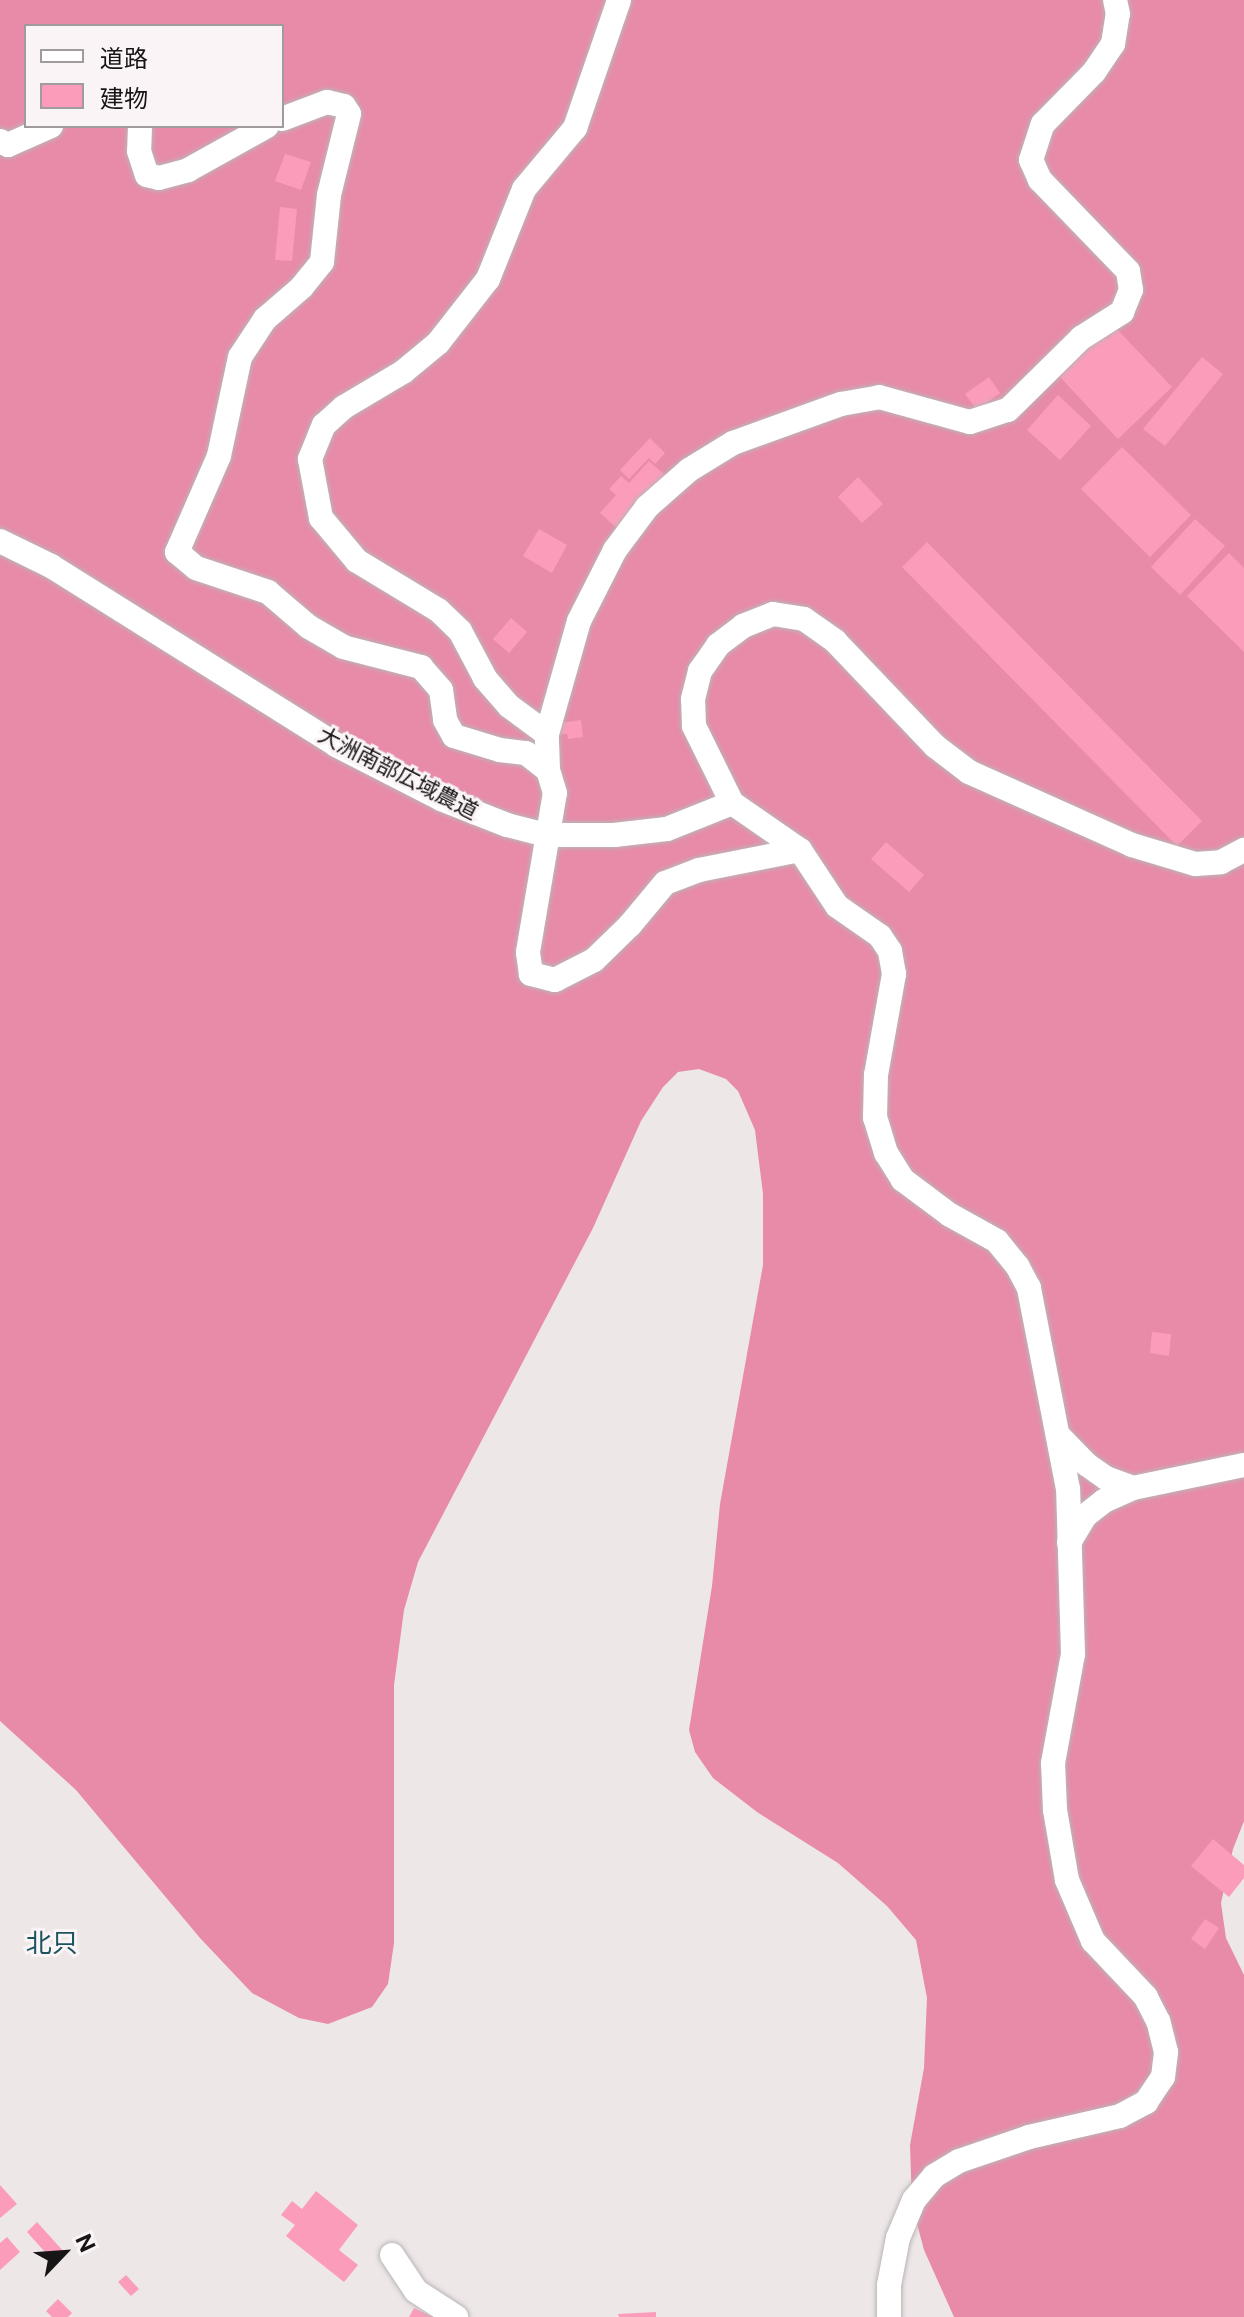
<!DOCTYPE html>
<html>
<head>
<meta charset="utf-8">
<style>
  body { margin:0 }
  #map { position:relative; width:1244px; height:2317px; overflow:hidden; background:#ede7e8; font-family:"Public Sans","Noto Sans JP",sans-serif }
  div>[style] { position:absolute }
  .forest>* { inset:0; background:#e88ba8 }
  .building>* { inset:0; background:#fb9dba }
  .roads { filter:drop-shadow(0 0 2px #bbb5b7) drop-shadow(0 0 2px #bbb5b7) }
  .minor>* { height:24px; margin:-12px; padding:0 12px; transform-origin:12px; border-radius:12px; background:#fff }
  span { translate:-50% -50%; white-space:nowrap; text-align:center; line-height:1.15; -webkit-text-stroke:6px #fbf4f6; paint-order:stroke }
  .street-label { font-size:22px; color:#181516 }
  .quarter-label { font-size:26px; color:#1a545d }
  .legend { position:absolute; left:24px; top:24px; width:260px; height:104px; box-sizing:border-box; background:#fbf4f6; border:2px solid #a09b9c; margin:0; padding:10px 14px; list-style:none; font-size:24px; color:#181516 }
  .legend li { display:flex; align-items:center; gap:16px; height:40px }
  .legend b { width:40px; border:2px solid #a09b9c }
  .north { position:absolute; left:24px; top:2213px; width:80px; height:80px; -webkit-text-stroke:6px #fbf4f6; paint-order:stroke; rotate:65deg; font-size:22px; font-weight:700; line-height:32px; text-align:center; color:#181516 }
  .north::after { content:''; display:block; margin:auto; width:28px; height:36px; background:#181516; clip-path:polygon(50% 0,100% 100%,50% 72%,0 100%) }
</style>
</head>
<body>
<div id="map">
  <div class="forest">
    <i style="clip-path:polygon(evenodd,0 0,1244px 0,1244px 1821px,1233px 1849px,1221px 1903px,1226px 1938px,1244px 1975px,1244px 2317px,954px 2317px,924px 2250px,912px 2205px,910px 2145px,924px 2068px,927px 1998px,916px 1940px,887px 1906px,838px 1863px,757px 1812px,713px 1778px,695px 1752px,689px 1730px,712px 1586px,720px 1504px,763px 1265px,763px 1194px,755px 1130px,738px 1091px,726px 1079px,699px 1069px,678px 1072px,663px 1087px,641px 1121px,593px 1228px,418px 1562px,404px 1610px,394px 1685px,394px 1943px,388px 1984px,372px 2007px,328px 2024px,299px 2018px,252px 1993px,200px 1938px,76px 1790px,0 1721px,0 0,26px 26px,282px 26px,282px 126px,26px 126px,26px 26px)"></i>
  </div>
  <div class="building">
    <i style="clip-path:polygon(285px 154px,311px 162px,301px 190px,275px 181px)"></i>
    <i style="clip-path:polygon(280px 207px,297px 209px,292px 261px,275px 260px)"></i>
    <i style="clip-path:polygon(1113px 325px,1172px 387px,1118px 439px,1059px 376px)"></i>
    <i style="clip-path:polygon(1202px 357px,1223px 374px,1165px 446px,1143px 429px)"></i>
    <i style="clip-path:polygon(989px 377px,1000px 393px,977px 410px,965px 394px)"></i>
    <i style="clip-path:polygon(1058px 395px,1091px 426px,1060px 460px,1027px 430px)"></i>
    <i style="clip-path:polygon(650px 438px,665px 453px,655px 464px,649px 458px,629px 479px,620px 470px)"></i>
    <i style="clip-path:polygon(1122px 447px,1191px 515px,1150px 557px,1081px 489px)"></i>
    <i style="clip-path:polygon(649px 461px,668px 478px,620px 531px,600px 513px,616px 495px,609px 489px,621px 476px,629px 483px)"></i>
    <i style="clip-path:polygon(858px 477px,883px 504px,862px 523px,838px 497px)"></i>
    <i style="clip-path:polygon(1195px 519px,1225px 546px,1180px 595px,1151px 567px)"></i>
    <i style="clip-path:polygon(539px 529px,567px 545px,552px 573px,523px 556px)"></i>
    <i style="clip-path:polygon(927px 542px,1202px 821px,1177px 846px,902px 567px)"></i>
    <i style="clip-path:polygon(1229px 553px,1244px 568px,1244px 652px,1187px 596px)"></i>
    <i style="clip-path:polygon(511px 618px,527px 632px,509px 653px,493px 639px)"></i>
    <i style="clip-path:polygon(581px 720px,583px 737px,568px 739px,567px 734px,555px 735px,554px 724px)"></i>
    <i style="clip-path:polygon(886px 842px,924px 875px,909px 892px,871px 859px)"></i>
    <i style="clip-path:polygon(1152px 1332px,1171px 1334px,1169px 1356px,1150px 1353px)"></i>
    <i style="clip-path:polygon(1213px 1839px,1244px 1865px,1244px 1878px,1229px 1897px,1191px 1866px)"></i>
    <i style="clip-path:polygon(1205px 1919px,1219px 1928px,1205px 1949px,1191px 1939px)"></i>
    <i style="clip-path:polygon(0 2185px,17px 2204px,0 2218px)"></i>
    <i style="clip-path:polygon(316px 2191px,358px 2225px,339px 2250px,358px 2265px,344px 2282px,286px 2236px,295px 2225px,281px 2215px,292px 2201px,302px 2209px)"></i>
    <i style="clip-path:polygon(37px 2222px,64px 2252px,53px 2261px,27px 2232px)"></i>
    <i style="clip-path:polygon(7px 2237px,20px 2252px,0 2270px,0 2243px)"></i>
    <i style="clip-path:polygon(126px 2275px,139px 2289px,131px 2296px,118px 2282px)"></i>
    <i style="clip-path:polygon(58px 2299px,72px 2313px,68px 2317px,52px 2317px,46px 2311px)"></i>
    <i style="clip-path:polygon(414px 2308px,433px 2317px,409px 2317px)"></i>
    <i style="clip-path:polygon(656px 2312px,656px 2317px,619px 2317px,618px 2314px)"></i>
  </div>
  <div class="roads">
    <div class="minor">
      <i style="left:282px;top:119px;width:48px;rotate:-20.7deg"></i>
      <i style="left:327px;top:102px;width:17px;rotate:13deg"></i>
      <i style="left:344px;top:106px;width:9px;rotate:58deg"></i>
      <i style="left:349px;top:114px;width:83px;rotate:103.9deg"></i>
      <i style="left:329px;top:195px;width:67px;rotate:96deg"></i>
      <i style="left:322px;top:262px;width:32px;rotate:129deg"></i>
      <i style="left:302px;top:287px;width:49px;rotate:139.1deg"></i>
      <i style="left:265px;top:319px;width:45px;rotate:123.3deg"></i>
      <i style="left:240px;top:357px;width:101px;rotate:102deg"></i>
      <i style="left:219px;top:456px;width:105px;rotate:113.6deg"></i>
      <i style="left:177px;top:552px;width:25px;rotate:40deg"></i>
      <i style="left:196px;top:568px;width:76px;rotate:18.4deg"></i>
      <i style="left:268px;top:592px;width:54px;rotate:40.5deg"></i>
      <i style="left:309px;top:627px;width:39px;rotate:30deg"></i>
      <i style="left:343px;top:647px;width:81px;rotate:14.4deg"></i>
      <i style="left:421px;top:667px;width:30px;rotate:49deg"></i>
      <i style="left:441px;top:690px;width:30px;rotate:82deg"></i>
      <i style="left:445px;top:720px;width:18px;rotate:61deg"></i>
      <i style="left:454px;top:736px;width:48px;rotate:16.9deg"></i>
      <i style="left:500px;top:750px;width:26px;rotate:7deg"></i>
      <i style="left:526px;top:753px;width:28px;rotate:38deg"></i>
      <i style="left:140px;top:126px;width:25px;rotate:92deg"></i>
      <i style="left:139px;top:151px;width:25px;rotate:72deg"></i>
      <i style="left:147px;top:175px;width:12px;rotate:14deg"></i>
      <i style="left:159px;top:178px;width:30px;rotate:-15deg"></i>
      <i style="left:188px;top:170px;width:90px;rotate:-29.1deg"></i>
      <i style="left:0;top:141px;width:9px;rotate:27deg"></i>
      <i style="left:8px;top:145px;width:47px;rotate:-23.8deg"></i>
      <i style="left:0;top:541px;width:57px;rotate:26.1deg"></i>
      <i style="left:51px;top:566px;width:337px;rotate:32.1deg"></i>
      <i style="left:336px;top:745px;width:118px;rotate:27.2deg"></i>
      <i style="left:441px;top:799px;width:71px;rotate:21.5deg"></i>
      <i style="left:507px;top:825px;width:40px;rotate:14.4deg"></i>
      <i style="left:546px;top:835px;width:68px"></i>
      <i style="left:614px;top:835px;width:53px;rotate:-6.5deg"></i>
      <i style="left:667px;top:829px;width:70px;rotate:-21.8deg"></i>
      <i style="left:547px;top:734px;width:47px;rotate:-143.6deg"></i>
      <i style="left:509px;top:706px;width:37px;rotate:-131deg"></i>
      <i style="left:485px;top:678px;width:53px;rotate:-118deg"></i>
      <i style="left:460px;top:631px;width:30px;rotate:-136deg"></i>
      <i style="left:438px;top:610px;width:95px;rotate:-148.8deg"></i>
      <i style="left:357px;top:561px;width:56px;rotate:-129.9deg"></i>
      <i style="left:321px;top:518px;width:60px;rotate:-100.6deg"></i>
      <i style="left:310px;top:459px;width:37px;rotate:-68deg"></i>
      <i style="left:324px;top:425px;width:27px;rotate:-42deg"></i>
      <i style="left:344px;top:407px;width:69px;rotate:-30.7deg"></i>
      <i style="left:403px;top:372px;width:45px;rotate:-39.6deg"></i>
      <i style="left:438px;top:343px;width:81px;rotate:-52deg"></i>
      <i style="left:488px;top:279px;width:97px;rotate:-68.2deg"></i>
      <i style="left:524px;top:189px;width:80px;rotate:-50.1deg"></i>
      <i style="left:575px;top:128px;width:135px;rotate:-71deg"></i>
      <i style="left:800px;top:850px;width:103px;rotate:168.8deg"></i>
      <i style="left:699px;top:870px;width:36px;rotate:159deg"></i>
      <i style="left:665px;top:883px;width:55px;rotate:129.8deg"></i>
      <i style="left:630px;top:925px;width:50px;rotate:135.8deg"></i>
      <i style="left:594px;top:960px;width:44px;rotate:152.9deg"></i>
      <i style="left:555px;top:980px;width:25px;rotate:-166deg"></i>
      <i style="left:531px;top:974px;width:22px;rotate:-98deg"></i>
      <i style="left:528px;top:952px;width:161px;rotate:-80.4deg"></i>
      <i style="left:555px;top:793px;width:24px;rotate:-107deg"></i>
      <i style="left:548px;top:770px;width:36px;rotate:-92deg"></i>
      <i style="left:547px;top:734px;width:117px;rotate:-74.2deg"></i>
      <i style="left:579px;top:621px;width:80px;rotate:-63.1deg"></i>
      <i style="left:615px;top:550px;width:54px;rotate:-53.3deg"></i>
      <i style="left:647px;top:507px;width:56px;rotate:-41.4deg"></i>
      <i style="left:689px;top:470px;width:52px;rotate:-31.5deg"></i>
      <i style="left:733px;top:443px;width:115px;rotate:-19.9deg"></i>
      <i style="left:841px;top:404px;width:39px;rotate:-10deg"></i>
      <i style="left:879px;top:397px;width:94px;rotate:15.4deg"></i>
      <i style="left:970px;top:422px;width:40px;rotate:-18deg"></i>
      <i style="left:1008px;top:410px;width:103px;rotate:-44.6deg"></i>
      <i style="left:1081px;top:338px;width:49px;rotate:-32.4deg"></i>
      <i style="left:1122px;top:312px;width:24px;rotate:-68deg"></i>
      <i style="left:1131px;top:290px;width:19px;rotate:-99deg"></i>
      <i style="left:1128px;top:271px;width:127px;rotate:-134deg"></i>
      <i style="left:1040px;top:180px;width:22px;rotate:-114deg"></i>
      <i style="left:1031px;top:160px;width:38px;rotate:-72deg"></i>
      <i style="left:1043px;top:124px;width:73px;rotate:-45.6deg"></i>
      <i style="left:1094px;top:72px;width:34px;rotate:-56deg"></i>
      <i style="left:1113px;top:44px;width:30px;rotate:-81deg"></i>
      <i style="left:1118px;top:14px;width:14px;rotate:-102deg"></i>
      <i style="left:1061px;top:1438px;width:36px;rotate:46deg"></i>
      <i style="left:1086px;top:1464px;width:24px;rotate:35deg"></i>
      <i style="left:1106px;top:1478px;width:29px;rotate:20deg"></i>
      <i style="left:1133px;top:1488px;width:32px;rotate:156deg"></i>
      <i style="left:1104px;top:1501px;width:24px;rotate:142deg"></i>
      <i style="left:1085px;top:1516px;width:31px;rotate:121deg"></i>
      <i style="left:1133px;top:1488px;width:113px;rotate:-11.7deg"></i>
      <i style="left:392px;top:2255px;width:43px;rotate:56.3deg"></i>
      <i style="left:416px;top:2291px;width:48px;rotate:33deg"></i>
      <i style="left:889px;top:2317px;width:32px;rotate:-90deg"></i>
      <i style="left:889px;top:2285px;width:48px;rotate:-79.2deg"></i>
      <i style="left:898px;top:2238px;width:41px;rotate:-67.2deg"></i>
      <i style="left:914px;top:2200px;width:31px;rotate:-50deg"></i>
      <i style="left:934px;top:2176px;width:29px;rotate:-31deg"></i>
      <i style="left:959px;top:2161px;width:74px;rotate:-18.9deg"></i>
      <i style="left:1029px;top:2137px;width:93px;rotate:-13deg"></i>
      <i style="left:1120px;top:2116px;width:30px;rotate:-28deg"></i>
      <i style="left:1146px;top:2102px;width:30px;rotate:-56deg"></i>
      <i style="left:1163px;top:2077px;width:25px;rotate:-83deg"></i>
      <i style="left:1166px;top:2052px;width:32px;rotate:-104deg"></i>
      <i style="left:1158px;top:2021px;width:27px;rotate:-117deg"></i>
      <i style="left:1146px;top:1997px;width:77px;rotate:-133.4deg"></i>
      <i style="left:1093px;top:1941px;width:66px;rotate:-113.1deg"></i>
      <i style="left:1067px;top:1880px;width:71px;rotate:-99.7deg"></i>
      <i style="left:1055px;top:1810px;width:47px;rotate:-92.4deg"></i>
      <i style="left:1053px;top:1763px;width:111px;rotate:-79.6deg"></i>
      <i style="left:1073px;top:1654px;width:165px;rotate:-91.7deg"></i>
      <i style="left:1068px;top:1489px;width:205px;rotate:-101deg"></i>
      <i style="left:1029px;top:1288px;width:24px;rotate:-118deg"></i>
      <i style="left:1018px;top:1267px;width:33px;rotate:-129deg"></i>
      <i style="left:997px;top:1241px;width:54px;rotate:-151deg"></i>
      <i style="left:950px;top:1215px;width:59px;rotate:-143.3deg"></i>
      <i style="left:903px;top:1180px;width:32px;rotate:-122deg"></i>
      <i style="left:886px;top:1153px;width:37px;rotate:-107deg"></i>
      <i style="left:875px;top:1118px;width:43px;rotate:-88.7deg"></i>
      <i style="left:876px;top:1075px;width:103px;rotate:-79.9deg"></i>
      <i style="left:894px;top:974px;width:23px;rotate:-100deg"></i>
      <i style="left:890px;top:951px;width:18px;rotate:-124deg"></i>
      <i style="left:880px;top:936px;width:52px;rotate:-145.1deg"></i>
      <i style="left:837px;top:906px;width:67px;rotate:-123.5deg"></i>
      <i style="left:800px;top:850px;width:83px;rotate:-145.3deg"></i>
      <i style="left:732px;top:803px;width:86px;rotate:-116.3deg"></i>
      <i style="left:694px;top:726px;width:27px;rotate:-92deg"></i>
      <i style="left:693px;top:699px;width:29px;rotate:-76deg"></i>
      <i style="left:700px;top:671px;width:32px;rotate:-55deg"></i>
      <i style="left:718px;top:645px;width:31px;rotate:-37deg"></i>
      <i style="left:743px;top:626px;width:32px;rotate:-22deg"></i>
      <i style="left:773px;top:614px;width:31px;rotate:9deg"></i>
      <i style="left:804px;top:619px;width:38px;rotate:35deg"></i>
      <i style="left:835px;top:641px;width:145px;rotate:46.4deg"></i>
      <i style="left:935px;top:746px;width:43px;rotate:37.4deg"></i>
      <i style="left:969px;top:772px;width:179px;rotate:24.1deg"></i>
      <i style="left:1132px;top:845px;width:66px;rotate:16.8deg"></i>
      <i style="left:1195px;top:864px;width:26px;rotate:-4deg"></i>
      <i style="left:1221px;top:862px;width:26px;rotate:-28deg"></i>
    </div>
  </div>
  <div class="street-label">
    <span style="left:398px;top:773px;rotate:27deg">大洲南部広域農道</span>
  </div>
  <div class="quarter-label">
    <span style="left:52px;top:1943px">北只</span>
  </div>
  <ul class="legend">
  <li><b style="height:10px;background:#fff"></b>道路</li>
  <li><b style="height:22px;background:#fb9dba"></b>建物</li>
  </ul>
  <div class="north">N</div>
</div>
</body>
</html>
